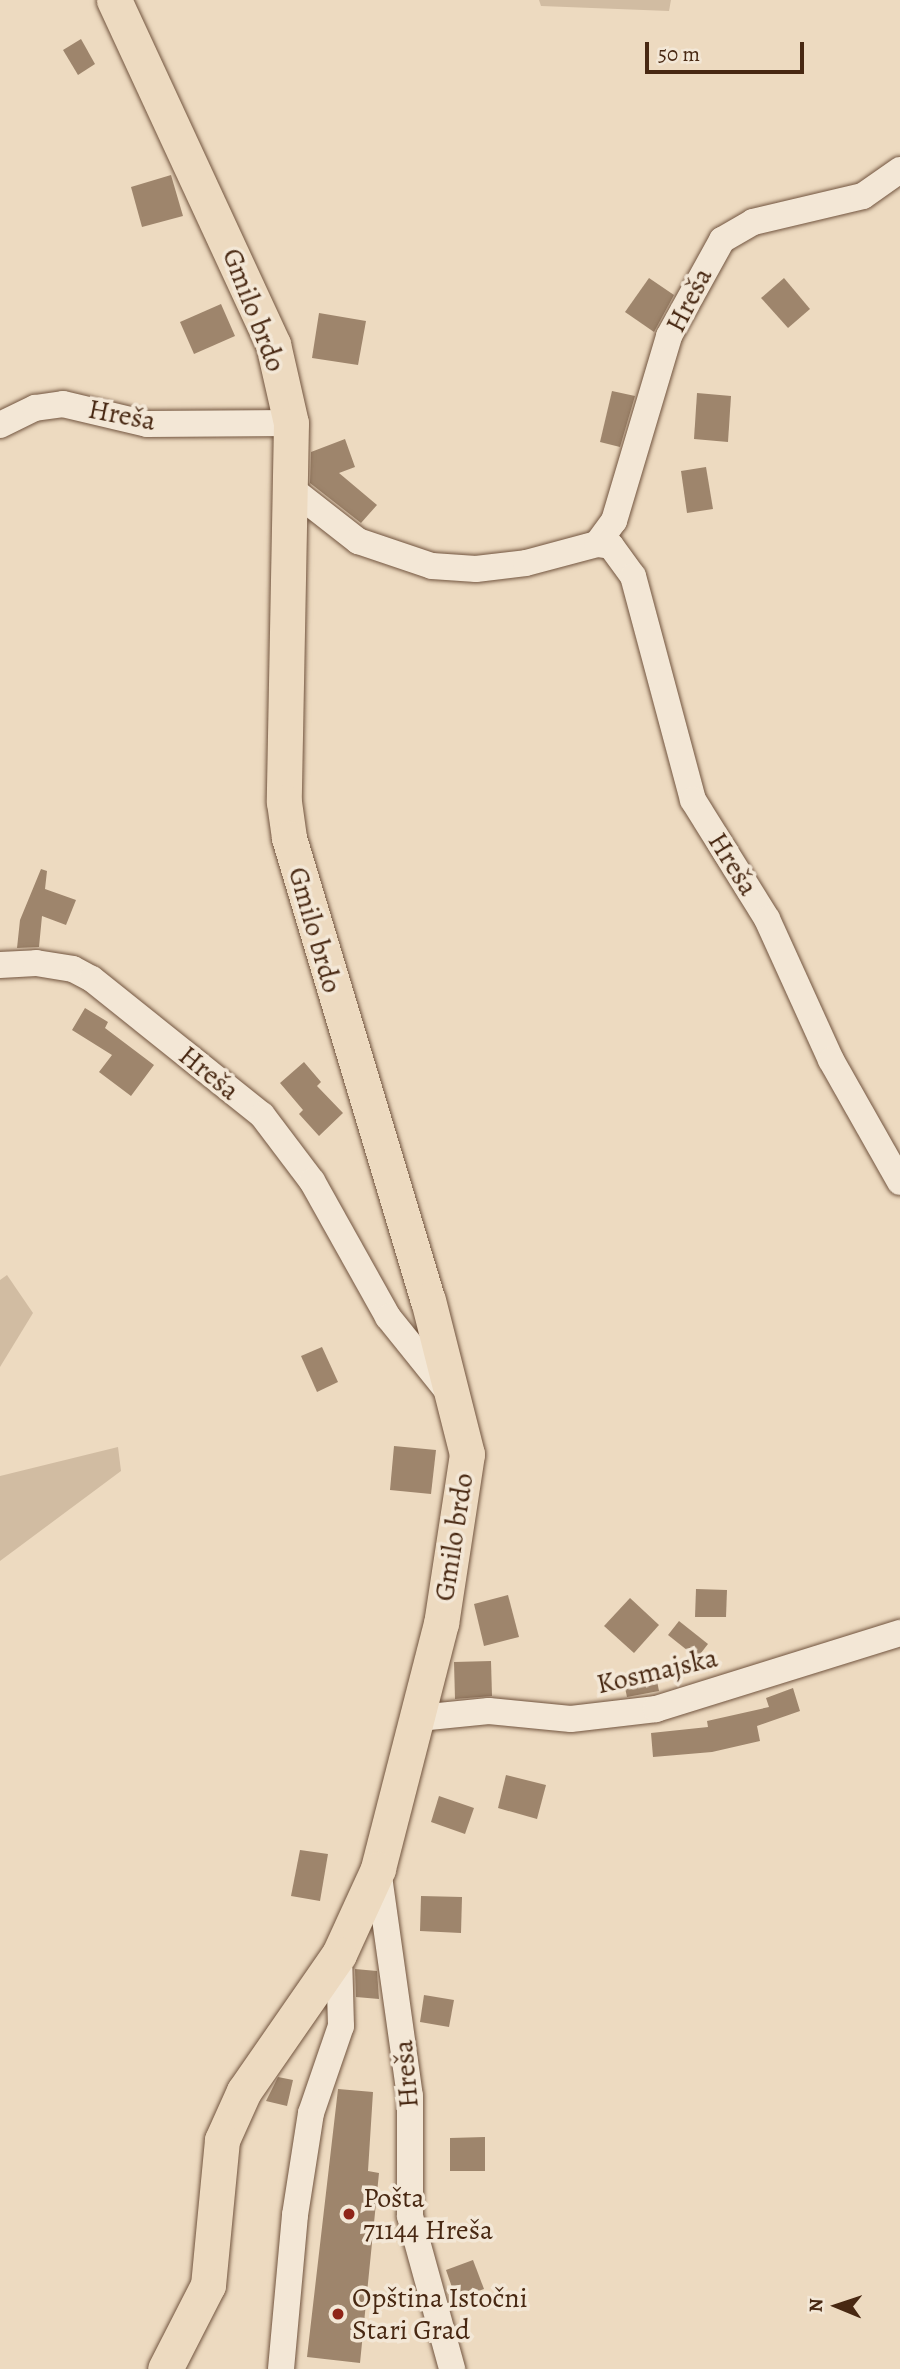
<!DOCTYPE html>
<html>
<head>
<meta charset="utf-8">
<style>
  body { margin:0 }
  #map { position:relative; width:900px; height:2369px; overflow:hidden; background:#eddac0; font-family:Alegreya,serif }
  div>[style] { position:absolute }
  .green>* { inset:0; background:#d1bca2 }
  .building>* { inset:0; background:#9e856c }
  .roads { filter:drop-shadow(0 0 2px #71543e) drop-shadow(0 0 2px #71543e) }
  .minor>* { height:26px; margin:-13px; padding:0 13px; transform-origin:13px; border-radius:13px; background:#f3e7d6 }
  .major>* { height:35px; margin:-17.5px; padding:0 17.5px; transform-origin:17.5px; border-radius:17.5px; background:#eddac0 }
  .dots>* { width:19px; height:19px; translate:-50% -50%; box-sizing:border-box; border:4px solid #f3e7d6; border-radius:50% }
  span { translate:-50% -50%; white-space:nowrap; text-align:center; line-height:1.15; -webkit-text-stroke:7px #f3e7d6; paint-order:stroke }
  .street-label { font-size:28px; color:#482812 }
  .poi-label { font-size:28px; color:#482812 }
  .left { translate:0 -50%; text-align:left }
  .north { position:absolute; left:802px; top:2271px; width:70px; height:70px; -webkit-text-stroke:5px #f3e7d6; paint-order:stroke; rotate:272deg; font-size:19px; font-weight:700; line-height:28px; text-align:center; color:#482812 }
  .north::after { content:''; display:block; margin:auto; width:24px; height:32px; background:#482812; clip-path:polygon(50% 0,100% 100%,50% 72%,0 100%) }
  .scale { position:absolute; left:645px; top:42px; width:159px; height:32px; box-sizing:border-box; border:4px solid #482812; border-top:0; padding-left:9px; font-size:21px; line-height:24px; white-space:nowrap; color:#482812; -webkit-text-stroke:5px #f3e7d6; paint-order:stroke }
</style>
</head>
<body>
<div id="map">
  <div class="green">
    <i style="clip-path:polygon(539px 0,671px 0,669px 11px,541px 6px)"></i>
    <i style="clip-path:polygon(7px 1275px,33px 1313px,0 1367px,0 1280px)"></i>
    <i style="clip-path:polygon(118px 1447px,121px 1471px,0 1561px,0 1476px)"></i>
  </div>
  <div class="building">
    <i style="clip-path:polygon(81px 39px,95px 64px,78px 75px,63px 50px)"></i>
    <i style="clip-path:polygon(171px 175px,183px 216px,142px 227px,131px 187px)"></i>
    <i style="clip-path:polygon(649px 278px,674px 295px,654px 332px,625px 312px)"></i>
    <i style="clip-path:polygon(784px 278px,810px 309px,788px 328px,761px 298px)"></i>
    <i style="clip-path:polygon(221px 304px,235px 336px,194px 354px,180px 322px)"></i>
    <i style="clip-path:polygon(319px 313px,366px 321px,358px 365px,312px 358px)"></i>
    <i style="clip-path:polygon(612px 391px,635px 396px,620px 447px,600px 442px)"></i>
    <i style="clip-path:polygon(697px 393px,731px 396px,728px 442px,694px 439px)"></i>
    <i style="clip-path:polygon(345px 439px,355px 467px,339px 473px,377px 505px,361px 523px,310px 483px,311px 452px)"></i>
    <i style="clip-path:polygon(706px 467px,713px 509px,687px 513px,681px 471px)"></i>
    <i style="clip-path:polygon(41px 869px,47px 871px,45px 889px,76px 900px,66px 925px,42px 916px,39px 947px,17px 948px,20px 920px)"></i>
    <i style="clip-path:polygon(85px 1008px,108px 1022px,105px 1028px,154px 1065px,131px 1096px,99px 1072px,112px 1055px,72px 1030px)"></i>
    <i style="clip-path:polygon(304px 1062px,321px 1082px,317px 1086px,343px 1113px,319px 1136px,299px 1114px,303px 1110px,280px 1083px)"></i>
    <i style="clip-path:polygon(322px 1347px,338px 1382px,317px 1392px,301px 1356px)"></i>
    <i style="clip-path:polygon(394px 1446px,436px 1450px,431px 1494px,390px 1490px)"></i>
    <i style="clip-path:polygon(696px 1589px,727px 1590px,726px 1617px,695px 1617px)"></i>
    <i style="clip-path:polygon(508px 1595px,519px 1637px,484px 1646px,474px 1604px)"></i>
    <i style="clip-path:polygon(630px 1598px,659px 1625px,634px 1653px,604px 1626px)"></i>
    <i style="clip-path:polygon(679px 1621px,708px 1644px,697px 1658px,668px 1635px)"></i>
    <i style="clip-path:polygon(491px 1661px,492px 1696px,455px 1699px,454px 1662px)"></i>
    <i style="clip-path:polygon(656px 1676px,659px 1691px,627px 1697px,624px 1683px)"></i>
    <i style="clip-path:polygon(793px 1688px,800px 1711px,757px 1726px,760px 1741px,712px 1752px,653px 1757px,651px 1733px,708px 1727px,707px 1721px,769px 1707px,766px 1698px)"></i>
    <i style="clip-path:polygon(506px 1775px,546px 1785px,537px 1819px,498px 1808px)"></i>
    <i style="clip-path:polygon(439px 1796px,474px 1808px,465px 1834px,431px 1822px)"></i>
    <i style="clip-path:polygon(300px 1850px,328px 1854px,320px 1901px,291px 1896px)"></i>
    <i style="clip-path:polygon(421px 1896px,462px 1897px,461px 1933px,420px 1931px)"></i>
    <i style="clip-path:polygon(355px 1969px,377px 1971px,379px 1999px,356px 1997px)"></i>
    <i style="clip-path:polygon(424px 1995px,454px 2000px,449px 2027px,420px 2022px)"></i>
    <i style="clip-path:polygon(278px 2077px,293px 2080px,287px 2106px,266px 2101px)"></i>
    <i style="clip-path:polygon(338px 2089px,373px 2092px,368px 2171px,379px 2173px,360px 2363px,307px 2357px)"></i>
    <i style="clip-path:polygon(485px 2137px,485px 2171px,450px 2171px,450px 2138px)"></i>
    <i style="clip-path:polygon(473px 2260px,484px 2289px,456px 2299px,446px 2270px)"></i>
  </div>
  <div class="roads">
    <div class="minor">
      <i style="left:0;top:425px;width:39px;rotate:-26deg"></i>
      <i style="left:35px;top:408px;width:28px;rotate:-8deg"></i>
      <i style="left:63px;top:404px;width:86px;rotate:13.4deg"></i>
      <i style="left:147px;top:424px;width:144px;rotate:-0.4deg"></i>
      <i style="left:289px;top:487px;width:88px;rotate:38deg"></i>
      <i style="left:358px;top:541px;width:78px;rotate:18.7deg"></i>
      <i style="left:432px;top:566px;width:44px;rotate:3.9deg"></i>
      <i style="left:476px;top:569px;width:50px;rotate:-6.8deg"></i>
      <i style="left:526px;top:563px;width:73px;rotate:-15deg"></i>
      <i style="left:597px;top:544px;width:14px;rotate:8deg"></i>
      <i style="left:611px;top:546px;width:37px;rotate:54deg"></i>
      <i style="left:633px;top:576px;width:232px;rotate:75deg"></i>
      <i style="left:693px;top:800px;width:140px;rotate:58.1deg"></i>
      <i style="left:767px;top:919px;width:155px;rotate:65.6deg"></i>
      <i style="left:831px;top:1060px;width:140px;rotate:60.5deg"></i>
      <i style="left:597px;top:544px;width:29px;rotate:-54deg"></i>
      <i style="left:614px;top:521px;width:193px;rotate:-73.4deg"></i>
      <i style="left:669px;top:336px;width:110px;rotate:-61.1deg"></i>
      <i style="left:722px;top:240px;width:36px;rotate:-30deg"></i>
      <i style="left:753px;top:222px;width:113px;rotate:-13.3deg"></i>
      <i style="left:863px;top:196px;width:45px;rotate:-35.1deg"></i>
      <i style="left:0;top:965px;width:36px;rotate:-3deg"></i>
      <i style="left:36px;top:963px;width:37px;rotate:9deg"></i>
      <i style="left:73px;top:969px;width:21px;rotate:28deg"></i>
      <i style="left:92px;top:979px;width:218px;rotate:38.7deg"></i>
      <i style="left:262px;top:1115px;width:83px;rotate:52.9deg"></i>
      <i style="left:312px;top:1181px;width:156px;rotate:60.8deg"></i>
      <i style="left:388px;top:1317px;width:97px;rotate:51.2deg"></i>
      <i style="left:419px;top:1718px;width:70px;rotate:-5.7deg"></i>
      <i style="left:489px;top:1711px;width:82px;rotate:5.6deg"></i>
      <i style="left:571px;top:1719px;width:86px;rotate:-6.7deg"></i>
      <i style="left:656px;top:1709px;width:256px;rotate:-17.3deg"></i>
      <i style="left:378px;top:1869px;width:229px;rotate:82deg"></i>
      <i style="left:410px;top:2096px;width:120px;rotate:90deg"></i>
      <i style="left:410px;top:2216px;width:159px;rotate:74.6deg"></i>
      <i style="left:281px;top:2369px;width:155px;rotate:-84.8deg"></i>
      <i style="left:295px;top:2215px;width:103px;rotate:-81.1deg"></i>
      <i style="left:311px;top:2113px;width:92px;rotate:-71deg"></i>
      <i style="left:341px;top:2026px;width:72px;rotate:-91.6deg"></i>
    </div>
    <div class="major">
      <i style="left:114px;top:0;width:379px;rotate:65.2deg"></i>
      <i style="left:273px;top:344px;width:81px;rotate:77.2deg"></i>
      <i style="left:291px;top:423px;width:379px;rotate:91.1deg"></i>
      <i style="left:284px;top:802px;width:36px;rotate:82deg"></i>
      <i style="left:289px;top:838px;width:482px;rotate:73.3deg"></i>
      <i style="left:428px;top:1300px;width:159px;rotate:75.8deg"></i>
      <i style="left:467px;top:1454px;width:171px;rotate:98.7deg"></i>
      <i style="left:441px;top:1623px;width:254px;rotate:104.4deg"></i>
      <i style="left:378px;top:1869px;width:94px;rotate:114.6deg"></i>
      <i style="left:339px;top:1954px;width:167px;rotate:124.7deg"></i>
      <i style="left:244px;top:2091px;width:54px;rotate:114.2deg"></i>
      <i style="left:222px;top:2140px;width:146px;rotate:95.5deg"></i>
      <i style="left:208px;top:2285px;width:94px;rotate:117.1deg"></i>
    </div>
  </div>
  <div class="dots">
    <i style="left:349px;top:2214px;background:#8f2418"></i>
    <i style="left:338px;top:2314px;background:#8f2418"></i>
  </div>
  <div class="street-label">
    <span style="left:689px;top:300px;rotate:-63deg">Hreša</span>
    <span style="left:254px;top:310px;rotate:69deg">Gmilo brdo</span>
    <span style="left:122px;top:415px;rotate:11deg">Hreša</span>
    <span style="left:733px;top:864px;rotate:58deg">Hreša</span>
    <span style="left:315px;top:930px;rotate:74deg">Gmilo brdo</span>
    <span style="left:209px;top:1073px;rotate:39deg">Hreša</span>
    <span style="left:454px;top:1537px;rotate:-81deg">Gmilo brdo</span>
    <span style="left:657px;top:1671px;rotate:-13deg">Kosmajska</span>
    <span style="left:406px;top:2074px;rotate:-95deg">Hreša</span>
  </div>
  <div class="poi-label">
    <span class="left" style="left:363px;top:2214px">Pošta<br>71144 Hreša</span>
    <span class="left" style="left:352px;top:2314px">Opština Istočni<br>Stari Grad</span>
  </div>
  <div class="north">N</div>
  <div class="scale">50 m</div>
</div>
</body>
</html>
